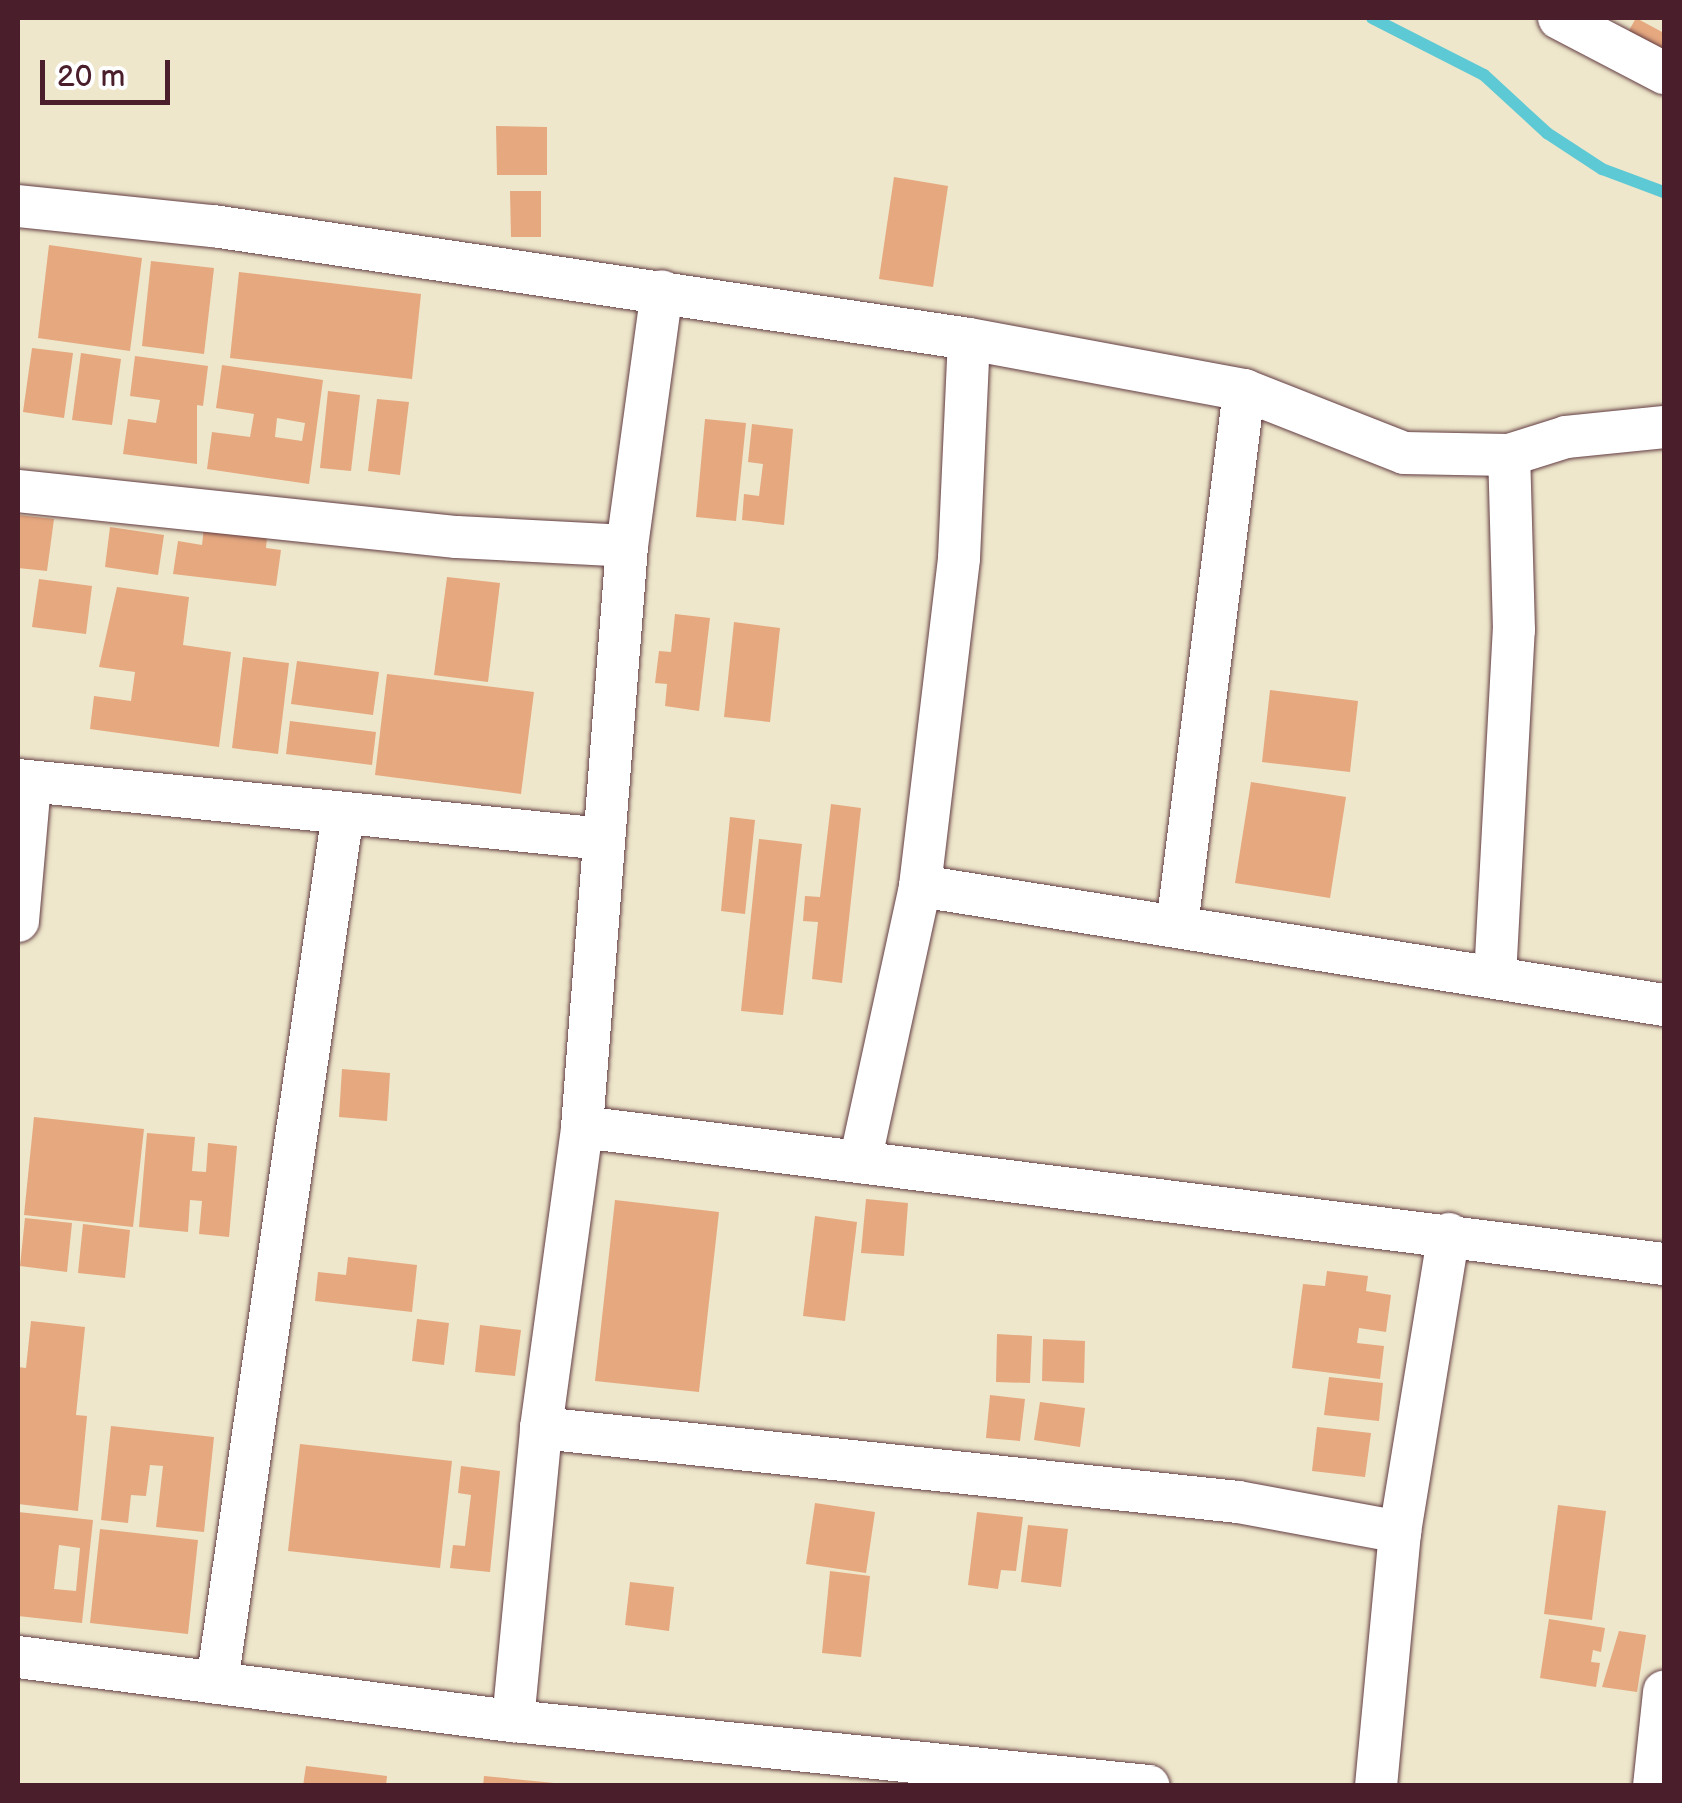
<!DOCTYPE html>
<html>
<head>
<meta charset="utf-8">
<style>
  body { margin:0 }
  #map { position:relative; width:1682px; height:1803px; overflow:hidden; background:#eee7cb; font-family:"Balsamiq Sans",sans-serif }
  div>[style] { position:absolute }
  .stream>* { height:12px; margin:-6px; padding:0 6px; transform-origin:6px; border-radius:6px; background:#5dc9d5 }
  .building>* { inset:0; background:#e5a87f }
  .roads { filter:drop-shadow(0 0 2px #633d43) drop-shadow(0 0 2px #633d43) }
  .minor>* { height:42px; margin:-21px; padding:0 21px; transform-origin:21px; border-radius:21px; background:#fff }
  span { translate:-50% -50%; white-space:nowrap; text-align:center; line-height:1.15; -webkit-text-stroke:10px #fff; paint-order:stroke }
  .frame { position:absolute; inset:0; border:20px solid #4a1f2b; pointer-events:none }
  .scale { position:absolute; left:40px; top:60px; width:130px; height:45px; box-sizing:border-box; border:5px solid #4a1f2b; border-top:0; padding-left:12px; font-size:30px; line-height:35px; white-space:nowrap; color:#4a1f2b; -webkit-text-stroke:8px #fff; paint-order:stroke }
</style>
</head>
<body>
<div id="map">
  <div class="stream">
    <i style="left:1372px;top:18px;width:126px;rotate:27deg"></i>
    <i style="left:1484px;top:75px;width:86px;rotate:42.6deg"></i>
    <i style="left:1547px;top:133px;width:66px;rotate:33.2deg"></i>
    <i style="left:1602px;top:169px;width:66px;rotate:20.4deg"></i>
  </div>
  <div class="building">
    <i style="clip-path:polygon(1636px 18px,1664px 33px,1664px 65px,1622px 43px)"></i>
    <i style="clip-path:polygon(496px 126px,547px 127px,547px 175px,497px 175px)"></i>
    <i style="clip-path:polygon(894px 177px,948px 186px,933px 287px,879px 279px)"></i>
    <i style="clip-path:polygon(510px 191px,541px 191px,541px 237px,511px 237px)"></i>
    <i style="clip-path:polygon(49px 245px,142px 258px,130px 351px,38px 338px)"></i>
    <i style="clip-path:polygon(151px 261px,214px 268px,204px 354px,142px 346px)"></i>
    <i style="clip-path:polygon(239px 272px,421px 294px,412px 379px,230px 358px)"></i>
    <i style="clip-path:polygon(32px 348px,73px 353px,64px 418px,23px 412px)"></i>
    <i style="clip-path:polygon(81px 353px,121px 359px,112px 425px,72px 420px)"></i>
    <i style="clip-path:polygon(135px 356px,208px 366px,203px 406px,197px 405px,197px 464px,123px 454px,128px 419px,156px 423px,160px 400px,130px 396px)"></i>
    <i style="clip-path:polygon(evenodd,222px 365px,323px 380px,309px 484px,207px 469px,212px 432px,250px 437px,254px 414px,216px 408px,222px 365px,277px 418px,305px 423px,302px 441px,275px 437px,277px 418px)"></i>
    <i style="clip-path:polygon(328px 391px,360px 395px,351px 471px,320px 468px)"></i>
    <i style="clip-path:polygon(377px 399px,409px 402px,400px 475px,368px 471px)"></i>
    <i style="clip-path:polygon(705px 419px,746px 423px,736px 521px,696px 517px)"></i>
    <i style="clip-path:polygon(752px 424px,793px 429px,784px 525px,742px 520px,744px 494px,759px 496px,763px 464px,748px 462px)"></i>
    <i style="clip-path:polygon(18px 515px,54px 519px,47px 571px,18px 568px)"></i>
    <i style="clip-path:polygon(205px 518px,268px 526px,266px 548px,281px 550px,276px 586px,173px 574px,178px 541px,202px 545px)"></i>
    <i style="clip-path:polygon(110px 527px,164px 535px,158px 575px,105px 567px)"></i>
    <i style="clip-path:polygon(447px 577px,500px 583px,488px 682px,434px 675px)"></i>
    <i style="clip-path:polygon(39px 579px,92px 586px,86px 634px,32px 627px)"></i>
    <i style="clip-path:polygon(117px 587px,189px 597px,183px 645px,231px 652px,219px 747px,90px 729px,94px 696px,131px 701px,135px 672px,99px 667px)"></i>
    <i style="clip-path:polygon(675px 614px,710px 618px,699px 711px,665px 706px,667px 684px,655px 683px,659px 651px,671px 652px)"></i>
    <i style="clip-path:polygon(734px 622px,780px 628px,770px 722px,724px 717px)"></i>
    <i style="clip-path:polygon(243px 657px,289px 663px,278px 754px,232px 748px)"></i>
    <i style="clip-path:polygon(297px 661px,379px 672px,373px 715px,291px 704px)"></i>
    <i style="clip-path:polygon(387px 674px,534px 692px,521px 794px,375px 775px)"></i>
    <i style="clip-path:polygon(1270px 690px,1358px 701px,1350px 772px,1262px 762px)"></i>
    <i style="clip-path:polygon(290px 721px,376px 732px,372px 765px,286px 754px)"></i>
    <i style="clip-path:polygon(1251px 782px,1346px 797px,1330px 898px,1235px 883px)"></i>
    <i style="clip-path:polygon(831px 804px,861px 808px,842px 983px,812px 979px,818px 922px,803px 921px,805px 896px,820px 897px)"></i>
    <i style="clip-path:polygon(730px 817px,755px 820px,745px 914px,721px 911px)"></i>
    <i style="clip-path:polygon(759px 839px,802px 844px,783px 1015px,741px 1011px)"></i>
    <i style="clip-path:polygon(342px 1069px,390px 1073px,387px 1121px,339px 1117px)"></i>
    <i style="clip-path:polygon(34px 1117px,144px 1129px,133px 1227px,24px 1215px)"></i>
    <i style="clip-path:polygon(147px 1133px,195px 1137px,192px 1171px,206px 1172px,208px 1143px,237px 1146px,229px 1237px,199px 1234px,202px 1201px,190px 1200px,188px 1232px,139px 1227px)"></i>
    <i style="clip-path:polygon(866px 1199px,908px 1203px,904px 1256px,861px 1253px)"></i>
    <i style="clip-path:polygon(615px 1200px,719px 1212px,699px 1392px,595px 1381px)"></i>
    <i style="clip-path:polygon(815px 1216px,857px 1222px,845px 1321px,803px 1316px)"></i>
    <i style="clip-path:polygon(25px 1218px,72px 1223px,67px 1272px,20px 1266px)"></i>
    <i style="clip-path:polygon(83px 1224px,130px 1230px,125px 1278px,78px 1273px)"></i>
    <i style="clip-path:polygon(348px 1257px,417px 1265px,412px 1312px,315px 1301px,318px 1272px,346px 1275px)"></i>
    <i style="clip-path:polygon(1327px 1271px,1368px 1276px,1366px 1291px,1391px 1295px,1386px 1332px,1359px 1328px,1357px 1343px,1384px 1346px,1380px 1379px,1292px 1368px,1303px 1284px,1325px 1286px)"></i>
    <i style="clip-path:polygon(417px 1319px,449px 1323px,444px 1365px,412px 1361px)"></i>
    <i style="clip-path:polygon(31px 1321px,85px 1327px,76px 1415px,87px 1416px,78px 1511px,18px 1504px,18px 1367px,26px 1368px)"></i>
    <i style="clip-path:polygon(480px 1325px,521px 1330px,515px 1376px,475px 1372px)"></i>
    <i style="clip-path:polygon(997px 1334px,1032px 1336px,1030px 1383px,996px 1382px)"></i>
    <i style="clip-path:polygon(1043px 1339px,1085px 1341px,1084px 1383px,1042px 1381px)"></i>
    <i style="clip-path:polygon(1329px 1377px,1383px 1383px,1379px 1421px,1324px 1415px)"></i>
    <i style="clip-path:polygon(990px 1395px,1025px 1399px,1020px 1441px,986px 1438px)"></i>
    <i style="clip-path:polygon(1040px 1402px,1085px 1408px,1080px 1447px,1034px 1440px)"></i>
    <i style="clip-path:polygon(111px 1426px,214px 1437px,204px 1532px,156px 1527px,163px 1466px,150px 1465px,146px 1496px,131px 1495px,128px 1523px,101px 1520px)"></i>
    <i style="clip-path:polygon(1317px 1427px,1371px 1433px,1365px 1477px,1312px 1471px)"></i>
    <i style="clip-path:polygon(300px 1444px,452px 1461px,440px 1568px,288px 1551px)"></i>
    <i style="clip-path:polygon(461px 1466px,500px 1471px,490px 1572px,450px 1568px,453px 1545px,465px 1546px,471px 1495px,458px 1493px)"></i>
    <i style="clip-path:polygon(815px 1503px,875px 1512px,866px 1573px,806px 1564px)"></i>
    <i style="clip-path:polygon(1558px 1505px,1606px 1511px,1592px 1620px,1544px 1614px)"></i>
    <i style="clip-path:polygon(evenodd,18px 1512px,93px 1520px,82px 1623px,18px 1616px,18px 1512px,59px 1545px,80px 1548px,76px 1591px,54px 1589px,59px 1545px)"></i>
    <i style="clip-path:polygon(977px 1512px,1023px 1517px,1016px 1571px,1001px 1570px,998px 1589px,968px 1585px)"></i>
    <i style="clip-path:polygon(1028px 1525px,1068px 1529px,1061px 1587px,1021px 1582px)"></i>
    <i style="clip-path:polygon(100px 1529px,198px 1540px,188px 1634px,90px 1623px)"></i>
    <i style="clip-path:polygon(830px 1571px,870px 1576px,861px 1657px,822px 1653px)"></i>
    <i style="clip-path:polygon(630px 1582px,674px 1587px,669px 1631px,625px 1625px)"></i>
    <i style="clip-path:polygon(1549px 1619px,1605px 1628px,1601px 1652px,1593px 1650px,1591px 1662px,1600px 1663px,1596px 1687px,1540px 1678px)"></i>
    <i style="clip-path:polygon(1619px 1631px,1646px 1635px,1637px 1692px,1602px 1687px)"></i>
    <i style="clip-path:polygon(306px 1766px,387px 1776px,386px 1786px,303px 1786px)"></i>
    <i style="clip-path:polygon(484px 1776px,554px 1783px,554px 1786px,483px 1786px)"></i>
  </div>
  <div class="roads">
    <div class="minor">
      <i style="left:1559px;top:18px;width:119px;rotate:27.6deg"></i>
      <i style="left:18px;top:206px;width:196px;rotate:5.9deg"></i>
      <i style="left:213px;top:226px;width:764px;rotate:8.5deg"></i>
      <i style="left:969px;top:339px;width:280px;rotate:10.5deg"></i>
      <i style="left:1244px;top:390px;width:172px;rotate:21.5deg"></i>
      <i style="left:1404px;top:453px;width:105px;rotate:1.1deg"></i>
      <i style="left:1509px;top:455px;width:60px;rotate:-17.5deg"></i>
      <i style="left:1566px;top:437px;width:99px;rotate:-5.8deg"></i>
      <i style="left:18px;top:491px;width:441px;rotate:6deg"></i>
      <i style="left:457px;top:537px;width:170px;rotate:3deg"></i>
      <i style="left:18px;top:780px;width:589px;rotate:5.75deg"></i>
      <i style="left:920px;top:886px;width:330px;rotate:-83.2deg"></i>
      <i style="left:959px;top:558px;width:219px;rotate:-87.4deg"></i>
      <i style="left:18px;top:921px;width:138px;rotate:-85deg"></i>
      <i style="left:1177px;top:926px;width:540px;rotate:-82.87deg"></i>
      <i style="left:1495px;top:977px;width:348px;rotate:-86.9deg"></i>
      <i style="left:1514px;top:630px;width:175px;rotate:-91.6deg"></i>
      <i style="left:582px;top:1127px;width:1091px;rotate:7.22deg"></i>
      <i style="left:860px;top:1162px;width:282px;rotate:-77.7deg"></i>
      <i style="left:920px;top:886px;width:753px;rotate:9.09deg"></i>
      <i style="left:541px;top:1428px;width:701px;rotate:6.06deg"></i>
      <i style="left:1238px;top:1502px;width:165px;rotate:10.5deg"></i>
      <i style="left:18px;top:1657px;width:499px;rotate:7.4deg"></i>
      <i style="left:513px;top:1721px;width:639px;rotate:5.84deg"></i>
      <i style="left:217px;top:1683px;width:879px;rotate:-81.76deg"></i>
      <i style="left:513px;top:1721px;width:294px;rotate:-84.5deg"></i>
      <i style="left:541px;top:1428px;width:304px;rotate:-82.2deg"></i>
      <i style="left:582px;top:1127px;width:583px;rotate:-85.57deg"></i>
      <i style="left:627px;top:546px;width:257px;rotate:-82.2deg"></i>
      <i style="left:1376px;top:1786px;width:255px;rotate:-84.6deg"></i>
      <i style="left:1400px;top:1532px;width:302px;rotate:-80.7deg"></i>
      <i style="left:1654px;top:1786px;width:95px;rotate:-83.9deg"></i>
    </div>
  </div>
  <div class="frame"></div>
  <div class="scale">20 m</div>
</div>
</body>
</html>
